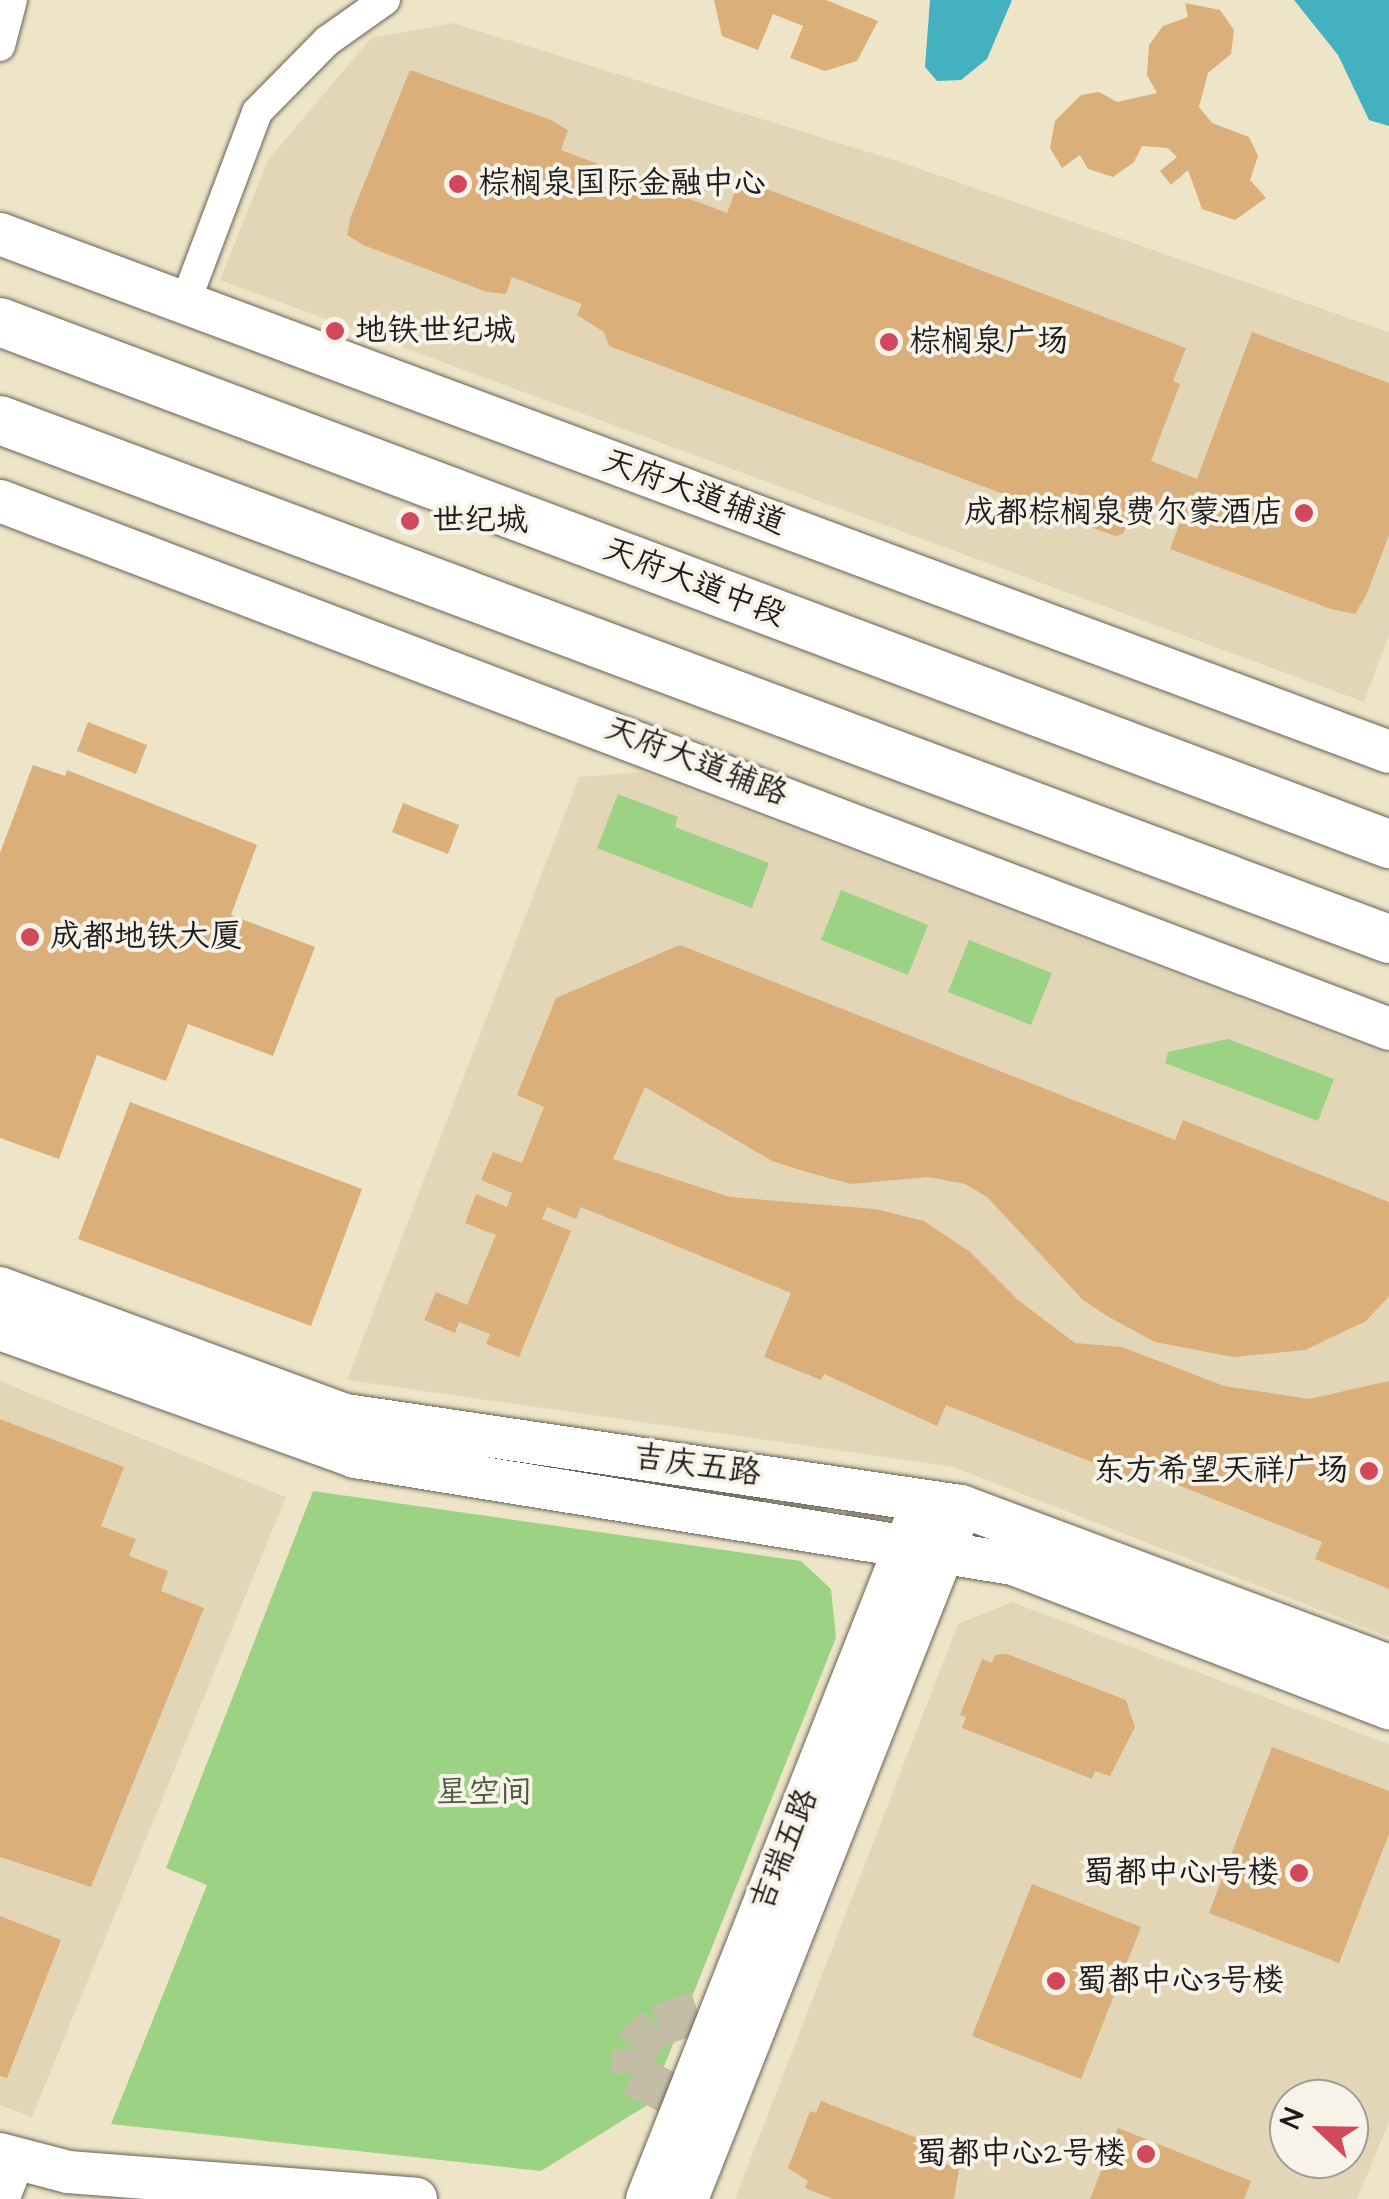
<!DOCTYPE html>
<html>
<head>
<meta charset="utf-8">
<style>
  body { margin:0 }
  #map { position:relative; width:1389px; height:2199px; overflow:hidden; background:#eee5c8; font-family:"Architects Daughter","LXGW WenKai TC",sans-serif }
  div>[style] { position:absolute }
  .built>* { inset:0; background:#e3d6b7 }
  .green>* { inset:0; background:#9cd284 }
  .water>* { inset:0; background:#43b1c0 }
  .building>* { inset:0; background:#dbaf79 }
  .secondary-tunnel>* { height:42px; margin-top:-21px; transform-origin:0; background:repeating-linear-gradient(90deg,#c4bda6 0 42px,transparent 0 63px) }
  .roads { filter:drop-shadow(0 0 2px #666258) drop-shadow(0 0 2px #666258) }
  .street>* { height:30px; margin:-15px; padding:0 15px; transform-origin:15px; border-radius:15px; background:#fff }
  .secondary>* { height:42px; margin:-21px; padding:0 21px; transform-origin:21px; border-radius:21px; background:#fff }
  .primary>* { height:48px; margin:-24px; padding:0 24px; transform-origin:24px; border-radius:24px; background:#fff }
  .dots>* { width:28px; height:28px; translate:-50% -50%; box-sizing:border-box; border:5px solid #f7f3e8; border-radius:50% }
  span { translate:-50% -50%; white-space:nowrap; text-align:center; line-height:1.15; -webkit-text-stroke:8px #f7f3e8; paint-order:stroke }
  .poi-label { font-size:32px; color:#1c1c1c }
  .left { translate:0 -50%; text-align:left }
  .right { translate:-100% -50%; text-align:right }
  .street-label { font-size:32px; color:#1c1c1c }
  .park-label { font-size:32px; color:#495c40 }
  .north { position:absolute; left:1269px; top:2079px; width:100px; height:100px; box-sizing:border-box; background:#f7f3e8; border:2px solid #9f9d96; border-radius:50%; rotate:292deg; font-size:28px; font-weight:700; line-height:40px; text-align:center; color:#1c1c1c }
  .north::after { content:''; display:block; margin:auto; width:35px; height:45px; background:#d1495b; clip-path:polygon(50% 0,100% 100%,50% 72%,0 100%) }
</style>
</head>
<body>
<div id="map">
  <div class="built">
    <i style="clip-path:polygon(453px 23px,897px 161px,1389px 332px,1389px 635px,1364px 702px,220px 280px,268px 160px,371px 38px)"></i>
    <i style="clip-path:polygon(642px 772px,1389px 1056px,1389px 1637px,953px 1467px,347px 1380px,579px 777px)"></i>
    <i style="clip-path:polygon(0 1381px,286px 1497px,32px 2117px,0 2105px)"></i>
    <i style="clip-path:polygon(evenodd,1012px 1602px,1389px 1744px,1389px 2122px,1357px 2199px,735px 2199px,958px 1624px,1012px 1602px,1289px 2099px,1349px 2099px,1349px 2159px,1289px 2159px,1289px 2099px)"></i>
  </div>
  <div class="green">
    <i style="clip-path:polygon(618px 794px,678px 817px,675px 827px,769px 863px,752px 908px,597px 848px)"></i>
    <i style="clip-path:polygon(841px 890px,928px 925px,908px 975px,821px 940px)"></i>
    <i style="clip-path:polygon(969px 940px,1052px 973px,1031px 1025px,948px 992px)"></i>
    <i style="clip-path:polygon(1228px 1039px,1334px 1079px,1318px 1121px,1165px 1063px,1168px 1052px)"></i>
    <i style="clip-path:polygon(313px 1491px,801px 1561px,831px 1589px,836px 1638px,649px 2104px,541px 2171px,111px 2124px,207px 1885px,166px 1868px)"></i>
  </div>
  <div class="water">
    <i style="clip-path:polygon(930px 0,1012px 0,987px 59px,961px 80px,937px 81px,925px 67px)"></i>
    <i style="clip-path:polygon(1294px 0,1389px 0,1389px 126px,1369px 120px,1338px 55px)"></i>
  </div>
  <div class="building">
    <i style="clip-path:polygon(714px 0,826px 0,878px 21px,857px 61px,825px 71px,790px 58px,803px 26px,773px 14px,758px 50px,722px 36px)"></i>
    <i style="clip-path:polygon(1185px 3px,1220px 10px,1234px 30px,1231px 54px,1208px 73px,1199px 107px,1212px 123px,1249px 137px,1258px 156px,1250px 180px,1266px 198px,1235px 220px,1202px 209px,1188px 170px,1171px 185px,1160px 171px,1177px 157px,1168px 148px,1142px 146px,1134px 162px,1113px 177px,1088px 169px,1080px 155px,1062px 168px,1050px 148px,1055px 121px,1081px 95px,1099px 92px,1117px 102px,1157px 93px,1147px 75px,1149px 45px,1163px 26px,1188px 17px)"></i>
    <i style="clip-path:polygon(410px 70px,551px 120px,568px 130px,561px 150px,727px 213px,740px 179px,1186px 348px,1173px 381px,1180px 384px,1151px 461px,1197px 479px,1252px 332px,1389px 383px,1389px 535px,1366px 596px,1355px 614px,1331px 609px,1170px 549px,1182px 517px,1136px 500px,1123px 534px,1115px 536px,609px 346px,604px 332px,577px 315px,582px 304px,512px 277px,506px 294px,487px 292px,363px 245px,347px 235px,351px 216px)"></i>
    <i style="clip-path:polygon(88px 722px,147px 745px,136px 774px,77px 751px)"></i>
    <i style="clip-path:polygon(33px 765px,65px 776px,67px 770px,257px 845px,231px 915px,315px 947px,273px 1056px,188px 1024px,166px 1081px,97px 1055px,59px 1159px,0 1138px,0 853px)"></i>
    <i style="clip-path:polygon(403px 803px,459px 825px,448px 854px,392px 832px)"></i>
    <i style="clip-path:polygon(680px 945px,1175px 1140px,1183px 1120px,1389px 1202px,1389px 1296px,1366px 1321px,1305px 1350px,1233px 1357px,1155px 1342px,1107px 1316px,1083px 1300px,987px 1197px,965px 1184px,928px 1177px,851px 1184px,803px 1171px,772px 1161px,645px 1087px,613px 1159px,730px 1197px,875px 1209px,924px 1221px,969px 1251px,1018px 1300px,1075px 1343px,1122px 1347px,1224px 1386px,1309px 1399px,1389px 1381px,1389px 1589px,1315px 1559px,1322px 1542px,1150px 1474px,1135px 1479px,946px 1405px,937px 1426px,824px 1374px,821px 1380px,764px 1357px,791px 1293px,581px 1207px,576px 1219px,547px 1207px,542px 1219px,571px 1231px,519px 1357px,486px 1344px,490px 1334px,459px 1322px,455px 1333px,424px 1320px,436px 1292px,467px 1305px,496px 1235px,465px 1223px,476px 1194px,507px 1207px,512px 1193px,481px 1180px,493px 1152px,522px 1163px,544px 1107px,517px 1095px,556px 998px)"></i>
    <i style="clip-path:polygon(130px 1102px,362px 1189px,311px 1326px,78px 1239px)"></i>
    <i style="clip-path:polygon(0 1419px,124px 1467px,101px 1526px,136px 1539px,129px 1556px,168px 1571px,161px 1591px,204px 1608px,91px 1887px,0 1857px)"></i>
    <i style="clip-path:polygon(1007px 1654px,1126px 1700px,1135px 1727px,1110px 1776px,1095px 1771px,1092px 1779px,962px 1728px,966px 1717px,960px 1715px,982px 1659px,992px 1663px,995px 1655px)"></i>
    <i style="clip-path:polygon(1272px 1747px,1389px 1791px,1389px 1834px,1339px 1963px,1209px 1913px)"></i>
    <i style="clip-path:polygon(1032px 1884px,1141px 1927px,1081px 2079px,972px 2036px)"></i>
    <i style="clip-path:polygon(0 1916px,61px 1940px,7px 2078px,0 2076px)"></i>
    <i style="clip-path:polygon(821px 2101px,946px 2149px,941px 2162px,959px 2169px,954px 2199px,833px 2199px,805px 2188px,808px 2181px,788px 2168px,810px 2111px,816px 2113px)"></i>
    <i style="clip-path:polygon(1118px 2128px,1251px 2181px,1244px 2199px,1090px 2199px)"></i>
  </div>
  <div class="secondary-tunnel">
    <i style="left:473px;top:1455px;width:468px;rotate:9deg"></i>
    <i style="left:935px;top:1528px;width:16px;rotate:112deg"></i>
    <i style="left:698px;top:2012px;width:43px;rotate:161.1deg"></i>
    <i style="left:657px;top:2026px;width:33px;rotate:136deg"></i>
    <i style="left:633px;top:2049px;width:25px;rotate:90deg"></i>
    <i style="left:633px;top:2074px;width:81px;rotate:28.2deg"></i>
  </div>
  <div class="roads">
    <div class="street">
      <i style="left:0;top:46px;width:48px;rotate:-75.4deg"></i>
      <i style="left:185px;top:303px;width:204px;rotate:-69.3deg"></i>
      <i style="left:257px;top:112px;width:100px;rotate:-45.4deg"></i>
      <i style="left:327px;top:41px;width:71px;rotate:-35.3deg"></i>
    </div>
    <div class="secondary">
      <i style="left:0;top:234px;width:1482px;rotate:20.45deg"></i>
      <i style="left:0;top:501px;width:1486px;rotate:20.81deg"></i>
      <i style="left:0;top:1288px;width:369px;rotate:20.2deg"></i>
      <i style="left:346px;top:1415px;width:622px;rotate:8.42deg"></i>
      <i style="left:961px;top:1506px;width:457px;rotate:20.5deg"></i>
      <i style="left:0;top:1329px;width:377px;rotate:19.8deg"></i>
      <i style="left:355px;top:1457px;width:667px;rotate:9.24deg"></i>
      <i style="left:1013px;top:1564px;width:403px;rotate:21deg"></i>
      <i style="left:0;top:2154px;width:70px;rotate:14.8deg"></i>
      <i style="left:68px;top:2172px;width:349px;rotate:4.4deg"></i>
      <i style="left:0;top:2194px;width:37px;rotate:-68deg"></i>
      <i style="left:647px;top:2199px;width:731px;rotate:-68.42deg"></i>
      <i style="left:687px;top:2199px;width:725px;rotate:-68.39deg"></i>
    </div>
    <div class="primary">
      <i style="left:0;top:322px;width:1484px;rotate:20.6deg"></i>
      <i style="left:0;top:420px;width:1483px;rotate:20.49deg"></i>
    </div>
  </div>
  <div class="dots">
    <i style="left:458px;top:184px;background:#d1495b"></i>
    <i style="left:335px;top:331px;background:#d1495b"></i>
    <i style="left:889px;top:342px;background:#d1495b"></i>
    <i style="left:1304px;top:513px;background:#d1495b"></i>
    <i style="left:410px;top:521px;background:#d1495b"></i>
    <i style="left:30px;top:937px;background:#d1495b"></i>
    <i style="left:1369px;top:1471px;background:#d1495b"></i>
    <i style="left:1299px;top:1873px;background:#d1495b"></i>
    <i style="left:1056px;top:1981px;background:#d1495b"></i>
    <i style="left:1146px;top:2154px;background:#d1495b"></i>
  </div>
  <div class="poi-label">
    <span class="left" style="left:478px;top:184px">棕榈泉国际金融中心</span>
    <span class="left" style="left:355px;top:331px">地铁世纪城</span>
    <span class="left" style="left:909px;top:342px">棕榈泉广场</span>
    <span class="right" style="left:1284px;top:513px">成都棕榈泉费尔蒙酒店</span>
    <span class="left" style="left:432px;top:521px">世纪城</span>
    <span class="left" style="left:50px;top:937px">成都地铁大厦</span>
    <span class="right" style="left:1349px;top:1471px">东方希望天祥广场</span>
    <span class="right" style="left:1279px;top:1873px">蜀都中心1号楼</span>
    <span class="left" style="left:1076px;top:1981px">蜀都中心3号楼</span>
    <span class="right" style="left:1126px;top:2154px">蜀都中心2号楼</span>
  </div>
  <div class="street-label">
    <span style="left:694px;top:493px;rotate:20deg">天府大道辅道</span>
    <span style="left:694px;top:583px;rotate:21deg">天府大道中段</span>
    <span style="left:696px;top:762px;rotate:21deg">天府大道辅路</span>
    <span style="left:697px;top:1466px;rotate:8deg">吉庆五路</span>
    <span style="left:785px;top:1850px;rotate:-68deg">吉瑞五路</span>
  </div>
  <div class="park-label">
    <span style="left:484px;top:1793px">星空间</span>
  </div>
  <div class="north">N</div>
</div>
</body>
</html>
